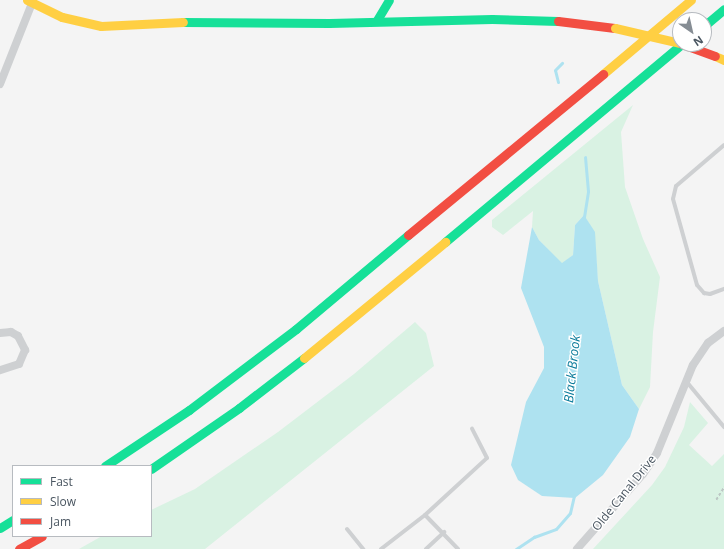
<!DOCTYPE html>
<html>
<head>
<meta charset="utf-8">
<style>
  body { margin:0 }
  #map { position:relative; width:724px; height:549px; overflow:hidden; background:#f4f4f4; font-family:"Open Sans",sans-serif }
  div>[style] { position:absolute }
  .green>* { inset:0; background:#d9f2e3 }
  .water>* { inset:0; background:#aee2f0 }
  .stream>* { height:3px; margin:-1.5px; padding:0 1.5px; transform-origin:1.5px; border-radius:1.5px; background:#aee2f0 }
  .path>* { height:1.5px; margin-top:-0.75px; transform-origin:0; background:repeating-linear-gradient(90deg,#bcc7c4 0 3px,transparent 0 5px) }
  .lane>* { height:4px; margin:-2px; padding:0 2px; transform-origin:2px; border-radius:2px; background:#ced0d2 }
  .street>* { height:8px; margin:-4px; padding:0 4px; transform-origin:4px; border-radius:4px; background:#ced0d2 }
  .fast>* { height:9px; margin:-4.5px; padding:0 4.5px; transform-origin:4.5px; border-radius:4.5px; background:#16e098 }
  .slow>* { height:9px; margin:-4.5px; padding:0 4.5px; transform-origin:4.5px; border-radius:4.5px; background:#ffcf43 }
  .jam>* { height:9px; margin:-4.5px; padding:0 4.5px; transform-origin:4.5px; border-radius:4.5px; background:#f24e42 }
  .slow-bridge>* { height:9px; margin:-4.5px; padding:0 4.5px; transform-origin:4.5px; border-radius:4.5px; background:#ffcf43 }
  .jam-bridge>* { height:9px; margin:-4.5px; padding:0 4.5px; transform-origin:4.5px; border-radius:4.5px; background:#f24e42 }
  span { translate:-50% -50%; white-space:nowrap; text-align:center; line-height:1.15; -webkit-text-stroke:3px #fff; paint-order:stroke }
  .street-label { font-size:12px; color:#4a5661 }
  .water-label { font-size:13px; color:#0c7c9b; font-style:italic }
  .legend { position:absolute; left:12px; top:465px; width:140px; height:72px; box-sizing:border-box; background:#fff; border:1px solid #b7bbc0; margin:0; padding:5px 7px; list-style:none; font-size:12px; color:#4a5661 }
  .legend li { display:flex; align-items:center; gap:8px; height:20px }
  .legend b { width:20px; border:1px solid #b7bbc0 }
  .north { position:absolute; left:672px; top:12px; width:40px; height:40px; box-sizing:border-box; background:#fff; border:1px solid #b7bbc0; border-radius:50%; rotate:146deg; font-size:11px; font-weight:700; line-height:16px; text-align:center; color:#4a5661 }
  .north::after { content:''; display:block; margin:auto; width:14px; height:18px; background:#868d94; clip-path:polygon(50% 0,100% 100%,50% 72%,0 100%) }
</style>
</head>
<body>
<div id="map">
  <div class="green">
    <i style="clip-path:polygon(633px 105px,621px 132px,625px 187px,643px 239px,660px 277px,653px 332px,650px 387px,639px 409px,622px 385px,598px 281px,594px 232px,584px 215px,575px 225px,573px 255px,562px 264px,539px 240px,532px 227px,533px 211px,503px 235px,492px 227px,492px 220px)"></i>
    <i style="clip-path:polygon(415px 322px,426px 333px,434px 366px,205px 549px,79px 549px,102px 536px,151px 536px,151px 510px,195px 489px,278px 432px,354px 374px)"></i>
    <i style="clip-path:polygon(690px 402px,708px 423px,689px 445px,712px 466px,724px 454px,724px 549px,593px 549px,652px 485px,665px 467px,684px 427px)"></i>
  </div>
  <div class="water">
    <i style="clip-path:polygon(584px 215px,595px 232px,598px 281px,622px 385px,639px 409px,630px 437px,603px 475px,575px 498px,542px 496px,518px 480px,511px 465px,526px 402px,544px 368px,544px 347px,521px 288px,532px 227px,539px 240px,562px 263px,573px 255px,575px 225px)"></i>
  </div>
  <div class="stream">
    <i style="left:558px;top:82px;width:12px;rotate:-104deg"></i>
    <i style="left:555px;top:70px;width:10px;rotate:-45deg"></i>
    <i style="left:584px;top:217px;width:26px;rotate:-81deg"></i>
    <i style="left:588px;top:191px;width:34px;rotate:-95deg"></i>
    <i style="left:516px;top:549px;width:22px;rotate:-34deg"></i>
    <i style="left:534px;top:537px;width:23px;rotate:-20deg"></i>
    <i style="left:556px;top:529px;width:21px;rotate:-49deg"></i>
    <i style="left:570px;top:513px;width:18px;rotate:-77deg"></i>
  </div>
  <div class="path">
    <i style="left:716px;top:500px;width:15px;rotate:-58deg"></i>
  </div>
  <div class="lane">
    <i style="left:724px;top:145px;width:63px;rotate:139.5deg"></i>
    <i style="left:676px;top:186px;width:13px;rotate:103deg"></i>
    <i style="left:673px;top:199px;width:89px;rotate:74.4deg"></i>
    <i style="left:697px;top:285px;width:11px;rotate:49deg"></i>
    <i style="left:704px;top:293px;width:6px;rotate:9deg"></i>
    <i style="left:710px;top:294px;width:15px;rotate:-20deg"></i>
    <i style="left:686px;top:381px;width:60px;rotate:50.4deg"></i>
    <i style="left:347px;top:529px;width:26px;rotate:51deg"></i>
    <i style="left:381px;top:549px;width:56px;rotate:-37.7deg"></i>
    <i style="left:426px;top:549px;width:25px;rotate:-43deg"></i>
    <i style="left:458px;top:549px;width:47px;rotate:-134.1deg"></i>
    <i style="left:425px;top:515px;width:84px;rotate:-42.6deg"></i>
    <i style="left:487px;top:458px;width:33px;rotate:-117deg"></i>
  </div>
  <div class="street">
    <i style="left:0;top:84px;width:87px;rotate:-68.4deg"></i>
    <i style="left:0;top:333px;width:11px;rotate:-5deg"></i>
    <i style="left:11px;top:332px;width:8px;rotate:30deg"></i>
    <i style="left:18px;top:336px;width:16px;rotate:63deg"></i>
    <i style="left:25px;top:350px;width:15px;rotate:113deg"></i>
    <i style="left:19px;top:364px;width:20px;rotate:162deg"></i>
    <i style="left:577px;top:549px;width:100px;rotate:-48.7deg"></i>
    <i style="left:643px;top:474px;width:25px;rotate:-56deg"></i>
    <i style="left:657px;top:453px;width:95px;rotate:-67.8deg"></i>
    <i style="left:693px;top:365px;width:27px;rotate:-56deg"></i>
    <i style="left:708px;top:343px;width:20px;rotate:-37deg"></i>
  </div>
  <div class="fast">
    <i style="left:377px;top:20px;width:23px;rotate:-59deg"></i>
    <i style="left:183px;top:22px;width:146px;rotate:0.4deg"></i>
    <i style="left:329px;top:23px;width:163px;rotate:-1.4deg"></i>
    <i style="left:492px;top:19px;width:66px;rotate:1.7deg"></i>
    <i style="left:704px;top:26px;width:26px;rotate:-40deg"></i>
    <i style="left:445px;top:242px;width:309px;rotate:-39.9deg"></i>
    <i style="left:105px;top:466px;width:101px;rotate:-33.7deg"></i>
    <i style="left:189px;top:410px;width:134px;rotate:-37.1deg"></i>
    <i style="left:296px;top:329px;width:146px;rotate:-40deg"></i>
    <i style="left:151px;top:469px;width:107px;rotate:-34.7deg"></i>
    <i style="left:239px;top:408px;width:82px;rotate:-37.6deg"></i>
    <i style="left:0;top:528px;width:15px;rotate:-32deg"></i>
  </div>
  <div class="slow">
    <i style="left:27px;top:0;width:39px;rotate:26deg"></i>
    <i style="left:62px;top:17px;width:40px;rotate:13deg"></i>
    <i style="left:101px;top:26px;width:82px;rotate:-2.8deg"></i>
    <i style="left:715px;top:56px;width:10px;rotate:24deg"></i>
    <i style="left:603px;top:74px;width:115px;rotate:-40.1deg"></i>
    <i style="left:304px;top:358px;width:183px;rotate:-39.4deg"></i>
  </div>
  <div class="jam">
    <i style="left:558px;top:21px;width:57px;rotate:7deg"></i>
    <i style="left:408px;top:235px;width:253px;rotate:-39.5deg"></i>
    <i style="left:19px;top:549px;width:26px;rotate:-29deg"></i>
  </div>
  <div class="slow-bridge">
    <i style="left:615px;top:28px;width:67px;rotate:13deg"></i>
  </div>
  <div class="jam-bridge">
    <i style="left:682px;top:44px;width:35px;rotate:20deg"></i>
  </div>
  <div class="street-label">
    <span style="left:624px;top:493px;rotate:-51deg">Olde Canal Drive</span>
  </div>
  <div class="water-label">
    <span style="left:572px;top:369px;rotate:-84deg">Black Brook</span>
  </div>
  <ul class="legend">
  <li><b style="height:5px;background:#16e098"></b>Fast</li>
  <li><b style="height:5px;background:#ffcf43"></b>Slow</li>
  <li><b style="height:5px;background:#f24e42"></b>Jam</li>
  </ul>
  <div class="north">N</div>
</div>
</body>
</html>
